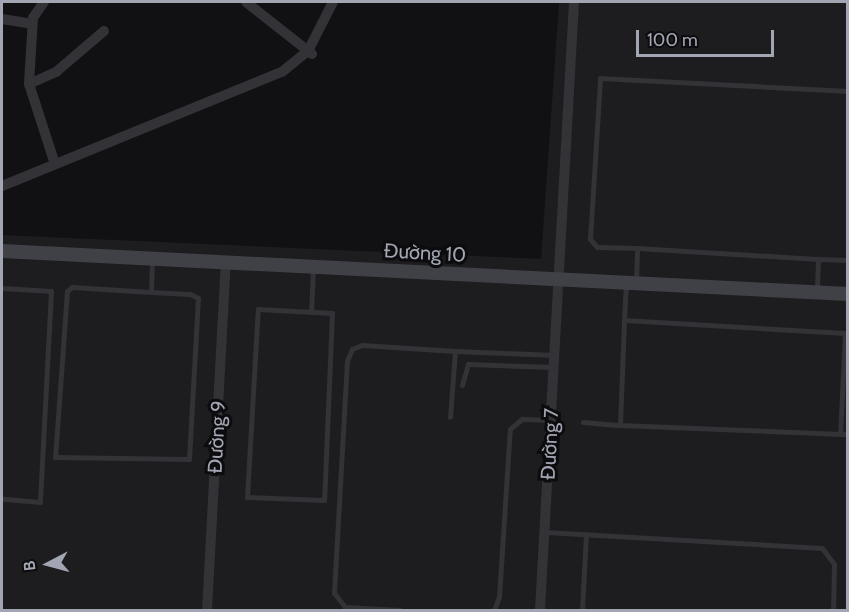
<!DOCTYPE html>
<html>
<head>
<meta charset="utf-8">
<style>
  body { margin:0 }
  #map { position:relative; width:849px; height:612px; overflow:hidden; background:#111012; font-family:Cabin,sans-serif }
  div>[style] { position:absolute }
  .built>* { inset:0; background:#1d1c1f }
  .lane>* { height:5px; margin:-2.5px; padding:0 2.5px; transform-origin:2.5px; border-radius:2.5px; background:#323237 }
  .street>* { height:10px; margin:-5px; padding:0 5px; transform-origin:5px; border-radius:5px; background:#323237 }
  .secondary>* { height:14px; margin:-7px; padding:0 7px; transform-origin:7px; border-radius:7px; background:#404147 }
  span { translate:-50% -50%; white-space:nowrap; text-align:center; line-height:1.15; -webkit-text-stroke:6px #0c0b0d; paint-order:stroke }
  .street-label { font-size:20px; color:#a2a5b2 }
  .frame { position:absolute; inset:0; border:3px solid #a2a5b2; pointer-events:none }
  .north { position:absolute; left:18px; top:534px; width:60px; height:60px; -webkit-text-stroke:4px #0c0b0d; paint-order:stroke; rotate:264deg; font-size:16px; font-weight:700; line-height:24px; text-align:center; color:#a2a5b2 }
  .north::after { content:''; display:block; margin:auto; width:21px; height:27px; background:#a2a5b2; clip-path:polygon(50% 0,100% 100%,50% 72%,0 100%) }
  .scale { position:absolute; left:636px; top:30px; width:138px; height:27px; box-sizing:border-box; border:3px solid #a2a5b2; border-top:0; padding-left:8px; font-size:18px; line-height:21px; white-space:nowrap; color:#a2a5b2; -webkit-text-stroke:4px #0c0b0d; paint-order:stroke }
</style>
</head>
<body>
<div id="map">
  <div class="built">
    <i style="clip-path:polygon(559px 2px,847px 2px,847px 610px,2px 610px,2px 235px,541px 259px)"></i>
  </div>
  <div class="lane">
    <i style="left:637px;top:248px;width:40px;rotate:-178.6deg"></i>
    <i style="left:597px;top:247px;width:11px;rotate:-131deg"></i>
    <i style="left:590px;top:239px;width:161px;rotate:-86.4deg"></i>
    <i style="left:600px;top:78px;width:248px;rotate:3deg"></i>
    <i style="left:818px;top:259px;width:30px;rotate:2deg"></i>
    <i style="left:636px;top:282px;width:34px;rotate:-88deg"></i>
    <i style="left:637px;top:248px;width:181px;rotate:3.5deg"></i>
    <i style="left:818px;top:259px;width:32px;rotate:92deg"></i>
    <i style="left:2px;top:288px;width:49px;rotate:3.5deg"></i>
    <i style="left:51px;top:291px;width:211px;rotate:93deg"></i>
    <i style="left:40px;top:502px;width:38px;rotate:-175deg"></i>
    <i style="left:151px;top:292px;width:79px;rotate:-176.4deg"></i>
    <i style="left:72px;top:287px;width:6px;rotate:141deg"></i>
    <i style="left:67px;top:291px;width:166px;rotate:94.1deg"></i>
    <i style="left:55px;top:457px;width:134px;rotate:0.9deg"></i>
    <i style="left:189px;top:459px;width:161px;rotate:-86.8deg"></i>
    <i style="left:198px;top:298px;width:9px;rotate:-153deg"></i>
    <i style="left:190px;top:294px;width:39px;rotate:-177deg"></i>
    <i style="left:151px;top:292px;width:32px;rotate:-88deg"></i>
    <i style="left:258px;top:309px;width:74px;rotate:3.1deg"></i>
    <i style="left:332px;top:313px;width:187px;rotate:92.4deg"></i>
    <i style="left:324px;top:500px;width:77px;rotate:-177.8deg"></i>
    <i style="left:247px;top:497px;width:188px;rotate:-86.7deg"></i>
    <i style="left:311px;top:312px;width:43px;rotate:-87.3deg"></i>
    <i style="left:624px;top:320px;width:38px;rotate:-87deg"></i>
    <i style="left:455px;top:351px;width:99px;rotate:2.3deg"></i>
    <i style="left:462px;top:385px;width:22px;rotate:-74deg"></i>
    <i style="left:468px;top:364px;width:86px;rotate:2deg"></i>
    <i style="left:583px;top:422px;width:37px;rotate:5deg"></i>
    <i style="left:620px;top:425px;width:105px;rotate:-87.8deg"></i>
    <i style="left:624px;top:320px;width:221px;rotate:3.4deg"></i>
    <i style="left:845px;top:333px;width:101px;rotate:92.8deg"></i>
    <i style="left:620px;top:425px;width:228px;rotate:2.3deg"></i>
    <i style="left:545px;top:532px;width:277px;rotate:3.3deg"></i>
    <i style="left:822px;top:548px;width:20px;rotate:53deg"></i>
    <i style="left:834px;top:564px;width:46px;rotate:91.2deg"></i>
    <i style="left:400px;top:610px;width:55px;rotate:-176.9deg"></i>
    <i style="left:345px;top:607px;width:18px;rotate:-128deg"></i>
    <i style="left:334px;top:593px;width:232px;rotate:-86.8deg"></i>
    <i style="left:347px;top:361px;width:13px;rotate:-67deg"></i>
    <i style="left:352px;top:349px;width:11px;rotate:-22deg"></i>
    <i style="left:362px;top:345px;width:93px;rotate:3.7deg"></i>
    <i style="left:455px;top:351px;width:66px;rotate:94.3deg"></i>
    <i style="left:494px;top:610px;width:14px;rotate:-69deg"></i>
    <i style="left:499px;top:597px;width:168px;rotate:-86.3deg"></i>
    <i style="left:510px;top:429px;width:16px;rotate:-40deg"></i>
    <i style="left:522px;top:419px;width:29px;rotate:2deg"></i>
    <i style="left:582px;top:610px;width:76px;rotate:-87deg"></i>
  </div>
  <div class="street">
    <i style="left:44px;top:2px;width:19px;rotate:125deg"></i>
    <i style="left:33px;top:18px;width:66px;rotate:93.5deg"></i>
    <i style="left:29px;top:84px;width:84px;rotate:72deg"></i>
    <i style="left:246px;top:2px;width:84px;rotate:38.2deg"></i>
    <i style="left:2px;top:19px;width:30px;rotate:9deg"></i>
    <i style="left:29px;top:84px;width:30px;rotate:-24deg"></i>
    <i style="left:56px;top:72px;width:63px;rotate:-40.5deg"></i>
    <i style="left:2px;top:186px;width:302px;rotate:-22.2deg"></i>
    <i style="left:282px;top:72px;width:33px;rotate:-39deg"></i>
    <i style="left:308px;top:51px;width:55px;rotate:-63deg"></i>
    <i style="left:207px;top:610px;width:348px;rotate:-86.9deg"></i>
    <i style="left:540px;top:610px;width:609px;rotate:-86.8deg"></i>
  </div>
  <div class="secondary">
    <i style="left:2px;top:251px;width:847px;rotate:2.91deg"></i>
  </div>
  <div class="street-label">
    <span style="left:425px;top:253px;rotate:3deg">Đường 10</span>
    <span style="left:217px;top:437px;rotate:-87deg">Đường 9</span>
    <span style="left:550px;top:444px;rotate:-87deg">Đường 7</span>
  </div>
  <div class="frame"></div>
  <div class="north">B</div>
  <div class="scale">100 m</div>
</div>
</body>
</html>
